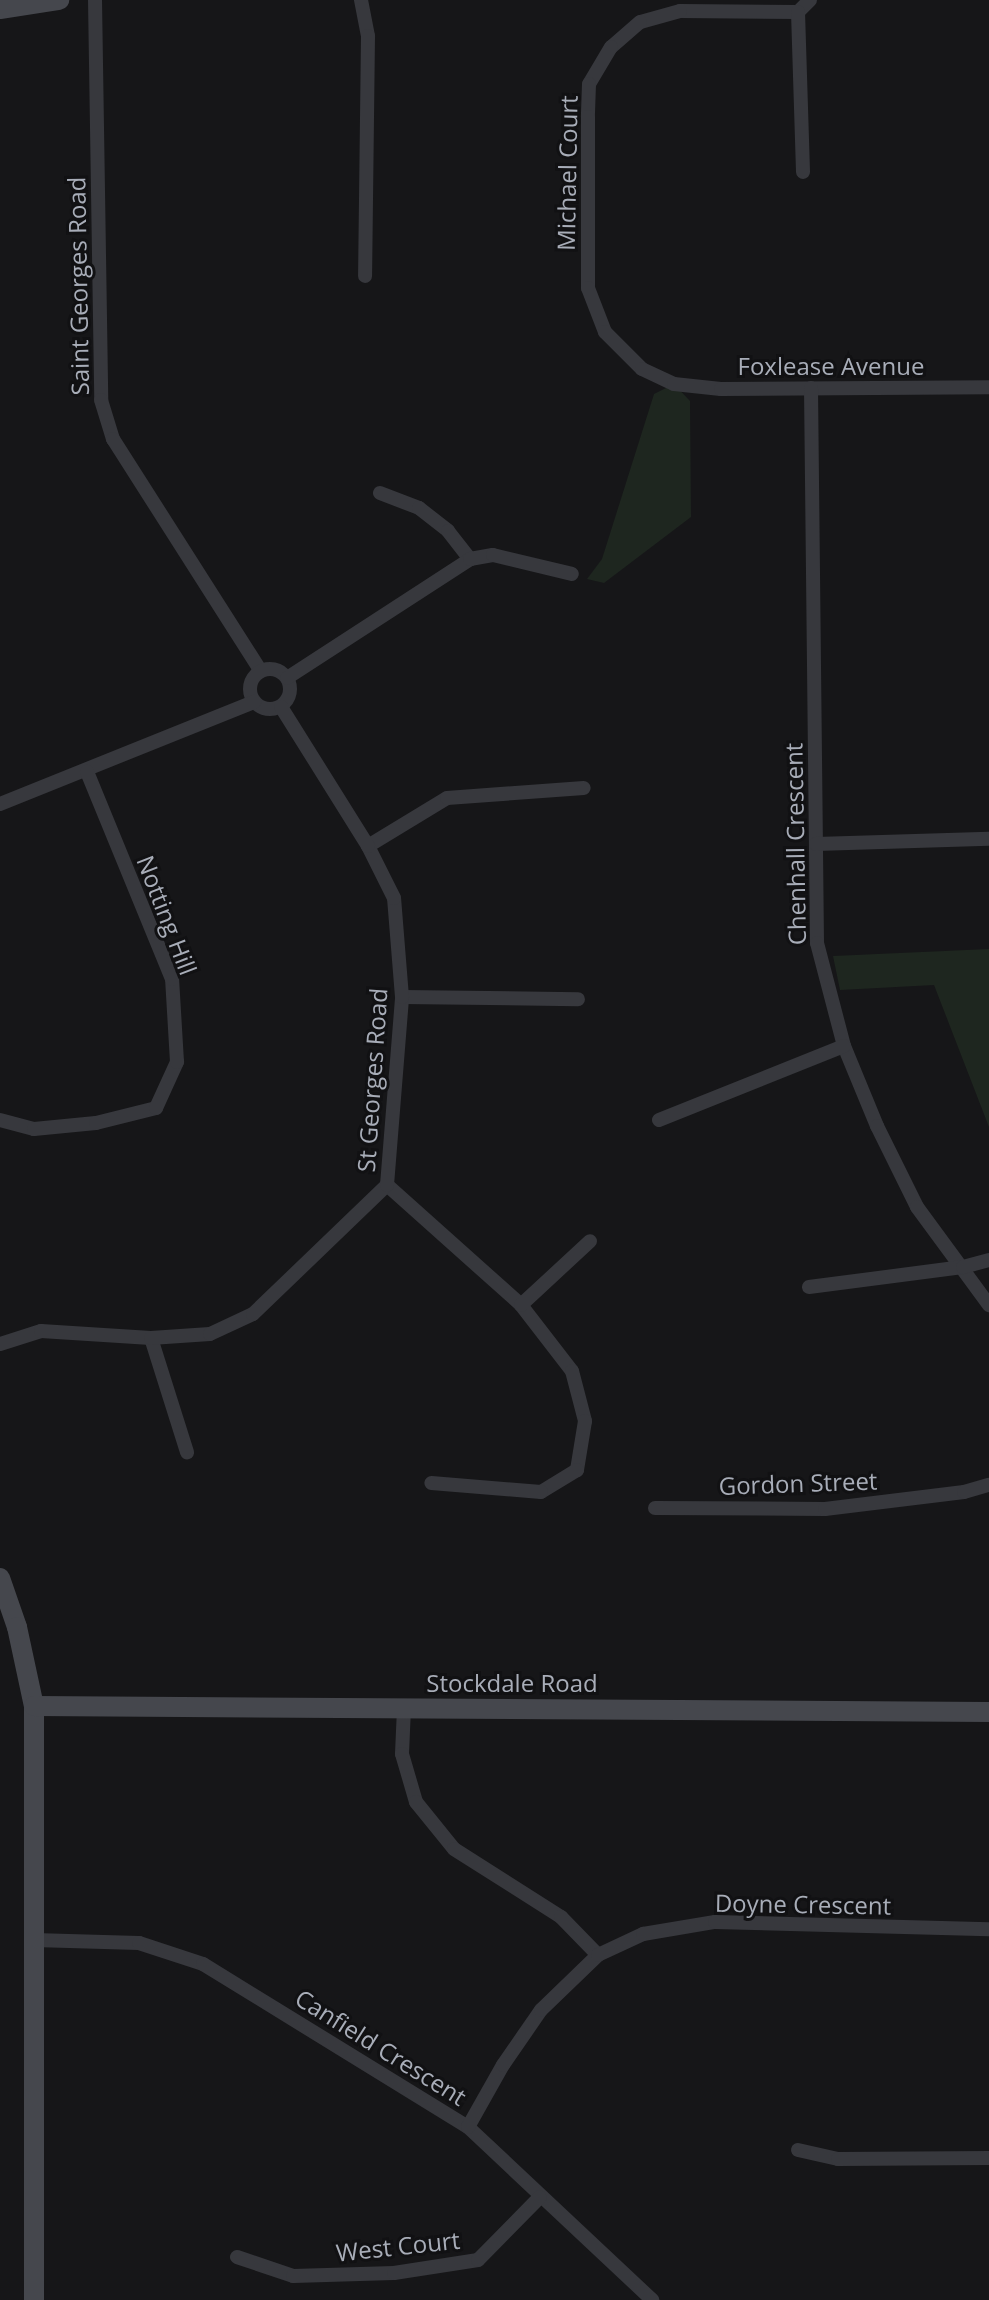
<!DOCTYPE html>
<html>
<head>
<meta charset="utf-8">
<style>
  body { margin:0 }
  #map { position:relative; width:989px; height:2300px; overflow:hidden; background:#161618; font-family:"Open Sans",sans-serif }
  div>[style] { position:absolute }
  .green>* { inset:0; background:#1e261f }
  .street>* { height:14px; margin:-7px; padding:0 7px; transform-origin:7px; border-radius:7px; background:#37383d }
  .street>.ring { margin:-7px; padding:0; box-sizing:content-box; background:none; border:14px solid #37383d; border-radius:50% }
  .secondary>* { height:20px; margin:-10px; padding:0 10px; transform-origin:10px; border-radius:10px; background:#45474d }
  span { translate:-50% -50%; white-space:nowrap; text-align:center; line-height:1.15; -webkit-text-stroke:6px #111113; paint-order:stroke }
  .street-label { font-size:24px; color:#a8adb8 }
</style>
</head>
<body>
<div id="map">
  <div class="green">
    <i style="clip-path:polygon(674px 384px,690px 401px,691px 517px,604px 583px,587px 579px,602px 559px,654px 394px)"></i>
    <i style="clip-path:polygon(989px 949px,989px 1127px,934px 985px,840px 990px,833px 956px)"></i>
  </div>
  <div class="street">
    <i style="left:95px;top:0;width:400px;rotate:89.1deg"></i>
    <i style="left:101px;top:400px;width:41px;rotate:72.9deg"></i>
    <i style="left:113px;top:439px;width:275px;rotate:57.5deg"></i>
    <i style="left:361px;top:0;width:37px;rotate:79deg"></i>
    <i style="left:368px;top:36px;width:240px;rotate:90.7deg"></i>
    <i style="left:810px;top:0;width:17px;rotate:135deg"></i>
    <i style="left:798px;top:12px;width:118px;rotate:-179.5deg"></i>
    <i style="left:680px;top:11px;width:41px;rotate:164.6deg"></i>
    <i style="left:640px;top:22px;width:38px;rotate:139deg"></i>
    <i style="left:611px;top:47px;width:43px;rotate:120.7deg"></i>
    <i style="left:589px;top:84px;width:33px;rotate:92deg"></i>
    <i style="left:588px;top:117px;width:171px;rotate:90deg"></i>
    <i style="left:588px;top:288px;width:47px;rotate:68.9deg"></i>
    <i style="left:605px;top:332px;width:52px;rotate:45deg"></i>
    <i style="left:642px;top:369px;width:35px;rotate:25deg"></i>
    <i style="left:674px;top:384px;width:47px;rotate:6.1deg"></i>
    <i style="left:721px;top:389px;width:268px;rotate:-0.4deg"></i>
    <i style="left:798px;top:12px;width:160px;rotate:88.2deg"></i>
    <i style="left:811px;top:388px;width:555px;rotate:89.38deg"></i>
    <i style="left:817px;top:943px;width:106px;rotate:75.3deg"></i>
    <i style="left:844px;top:1046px;width:87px;rotate:67.6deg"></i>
    <i style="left:877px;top:1126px;width:90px;rotate:63.7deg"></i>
    <i style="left:917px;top:1207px;width:122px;rotate:53.7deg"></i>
    <i style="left:380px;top:493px;width:42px;rotate:21deg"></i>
    <i style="left:419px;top:508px;width:37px;rotate:38deg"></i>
    <i style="left:448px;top:531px;width:36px;rotate:52deg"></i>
    <i class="ring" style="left:250px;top:669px;width:26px;height:26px"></i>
    <i style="left:287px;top:678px;width:218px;rotate:-33deg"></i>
    <i style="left:470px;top:559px;width:23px;rotate:-10deg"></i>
    <i style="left:493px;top:555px;width:81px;rotate:13.5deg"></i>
    <i style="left:0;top:804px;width:274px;rotate:-21.9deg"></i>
    <i style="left:816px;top:844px;width:173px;rotate:-1.7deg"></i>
    <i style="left:368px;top:846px;width:92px;rotate:-31.3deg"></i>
    <i style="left:447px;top:798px;width:137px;rotate:-4.2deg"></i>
    <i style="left:402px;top:997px;width:176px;rotate:0.7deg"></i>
    <i style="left:0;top:1120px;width:35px;rotate:15deg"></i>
    <i style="left:34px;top:1129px;width:62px;rotate:-5.5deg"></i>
    <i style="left:96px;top:1123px;width:62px;rotate:-14deg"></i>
    <i style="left:156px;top:1108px;width:51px;rotate:-65.5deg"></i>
    <i style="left:177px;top:1062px;width:83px;rotate:-93.4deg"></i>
    <i style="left:172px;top:979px;width:224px;rotate:-112.3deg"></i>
    <i style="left:659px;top:1120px;width:199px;rotate:-21.8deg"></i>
    <i style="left:387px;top:1185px;width:180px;rotate:41.8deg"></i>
    <i style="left:521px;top:1305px;width:83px;rotate:52.3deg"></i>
    <i style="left:572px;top:1371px;width:52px;rotate:75.4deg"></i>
    <i style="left:585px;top:1421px;width:50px;rotate:99.3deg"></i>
    <i style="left:577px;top:1470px;width:42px;rotate:148.6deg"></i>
    <i style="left:541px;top:1492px;width:110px;rotate:-175.3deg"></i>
    <i style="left:809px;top:1287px;width:155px;rotate:-7.4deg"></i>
    <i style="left:963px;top:1267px;width:27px;rotate:-15deg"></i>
    <i style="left:521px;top:1305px;width:94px;rotate:-42.8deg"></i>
    <i style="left:151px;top:1338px;width:120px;rotate:72.5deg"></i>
    <i style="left:0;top:1344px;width:43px;rotate:-17.6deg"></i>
    <i style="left:41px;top:1331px;width:110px;rotate:3.6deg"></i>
    <i style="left:151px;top:1338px;width:59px;rotate:-3.9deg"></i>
    <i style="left:210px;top:1334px;width:47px;rotate:-24.9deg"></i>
    <i style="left:253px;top:1314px;width:186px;rotate:-43.9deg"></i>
    <i style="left:387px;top:1185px;width:189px;rotate:-85.4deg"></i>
    <i style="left:402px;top:997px;width:99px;rotate:-94.6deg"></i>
    <i style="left:394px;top:898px;width:58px;rotate:-116.6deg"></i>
    <i style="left:368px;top:846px;width:164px;rotate:-122deg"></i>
    <i style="left:655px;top:1508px;width:170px;rotate:0.3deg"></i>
    <i style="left:825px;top:1509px;width:140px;rotate:-7deg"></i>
    <i style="left:964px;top:1492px;width:26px;rotate:-16deg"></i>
    <i style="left:404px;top:1708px;width:46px;rotate:92.5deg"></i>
    <i style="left:402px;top:1754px;width:50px;rotate:73.7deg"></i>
    <i style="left:416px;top:1802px;width:60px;rotate:51deg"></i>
    <i style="left:454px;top:1849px;width:127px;rotate:32.4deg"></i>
    <i style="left:561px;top:1917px;width:53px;rotate:45.8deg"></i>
    <i style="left:34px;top:1940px;width:105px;rotate:1.6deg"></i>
    <i style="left:139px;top:1943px;width:67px;rotate:18.2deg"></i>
    <i style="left:203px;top:1964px;width:311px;rotate:31.6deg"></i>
    <i style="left:468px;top:2127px;width:253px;rotate:43.2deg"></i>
    <i style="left:468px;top:2127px;width:71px;rotate:-60.6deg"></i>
    <i style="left:503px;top:2065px;width:67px;rotate:-55.4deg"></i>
    <i style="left:541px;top:2010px;width:79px;rotate:-44deg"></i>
    <i style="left:598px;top:1955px;width:50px;rotate:-25deg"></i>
    <i style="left:643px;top:1934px;width:73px;rotate:-9.5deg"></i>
    <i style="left:715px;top:1922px;width:274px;rotate:1.5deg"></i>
    <i style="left:798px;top:2150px;width:41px;rotate:12.7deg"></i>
    <i style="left:838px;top:2159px;width:151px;rotate:-0.4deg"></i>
    <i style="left:237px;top:2257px;width:59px;rotate:18.7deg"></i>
    <i style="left:293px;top:2276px;width:101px;rotate:-1.7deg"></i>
    <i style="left:394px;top:2273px;width:85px;rotate:-8.8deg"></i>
    <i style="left:478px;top:2260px;width:88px;rotate:-45.5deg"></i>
  </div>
  <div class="secondary">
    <i style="left:0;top:9px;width:60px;rotate:-8.7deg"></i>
    <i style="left:0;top:1578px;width:52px;rotate:70.9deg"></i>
    <i style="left:17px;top:1627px;width:81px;rotate:77.9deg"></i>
    <i style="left:34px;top:1706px;width:594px;rotate:90deg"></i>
    <i style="left:34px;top:1706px;width:955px;rotate:0.36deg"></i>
  </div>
  <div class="street-label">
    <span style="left:567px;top:173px;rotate:-89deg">Michael Court</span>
    <span style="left:78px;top:286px;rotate:-91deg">Saint Georges Road</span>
    <span style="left:831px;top:366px">Foxlease Avenue</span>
    <span style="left:795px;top:844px;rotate:-91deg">Chenhall Crescent</span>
    <span style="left:167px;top:915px;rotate:69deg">Notting Hill</span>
    <span style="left:372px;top:1080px;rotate:-86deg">St Georges Road</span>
    <span style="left:798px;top:1483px;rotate:-2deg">Gordon Street</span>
    <span style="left:512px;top:1683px">Stockdale Road</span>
    <span style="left:803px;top:1904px;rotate:1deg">Doyne Crescent</span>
    <span style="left:381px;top:2047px;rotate:32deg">Canfield Crescent</span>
    <span style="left:398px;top:2246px;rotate:-6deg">West Court</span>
  </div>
</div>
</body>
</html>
